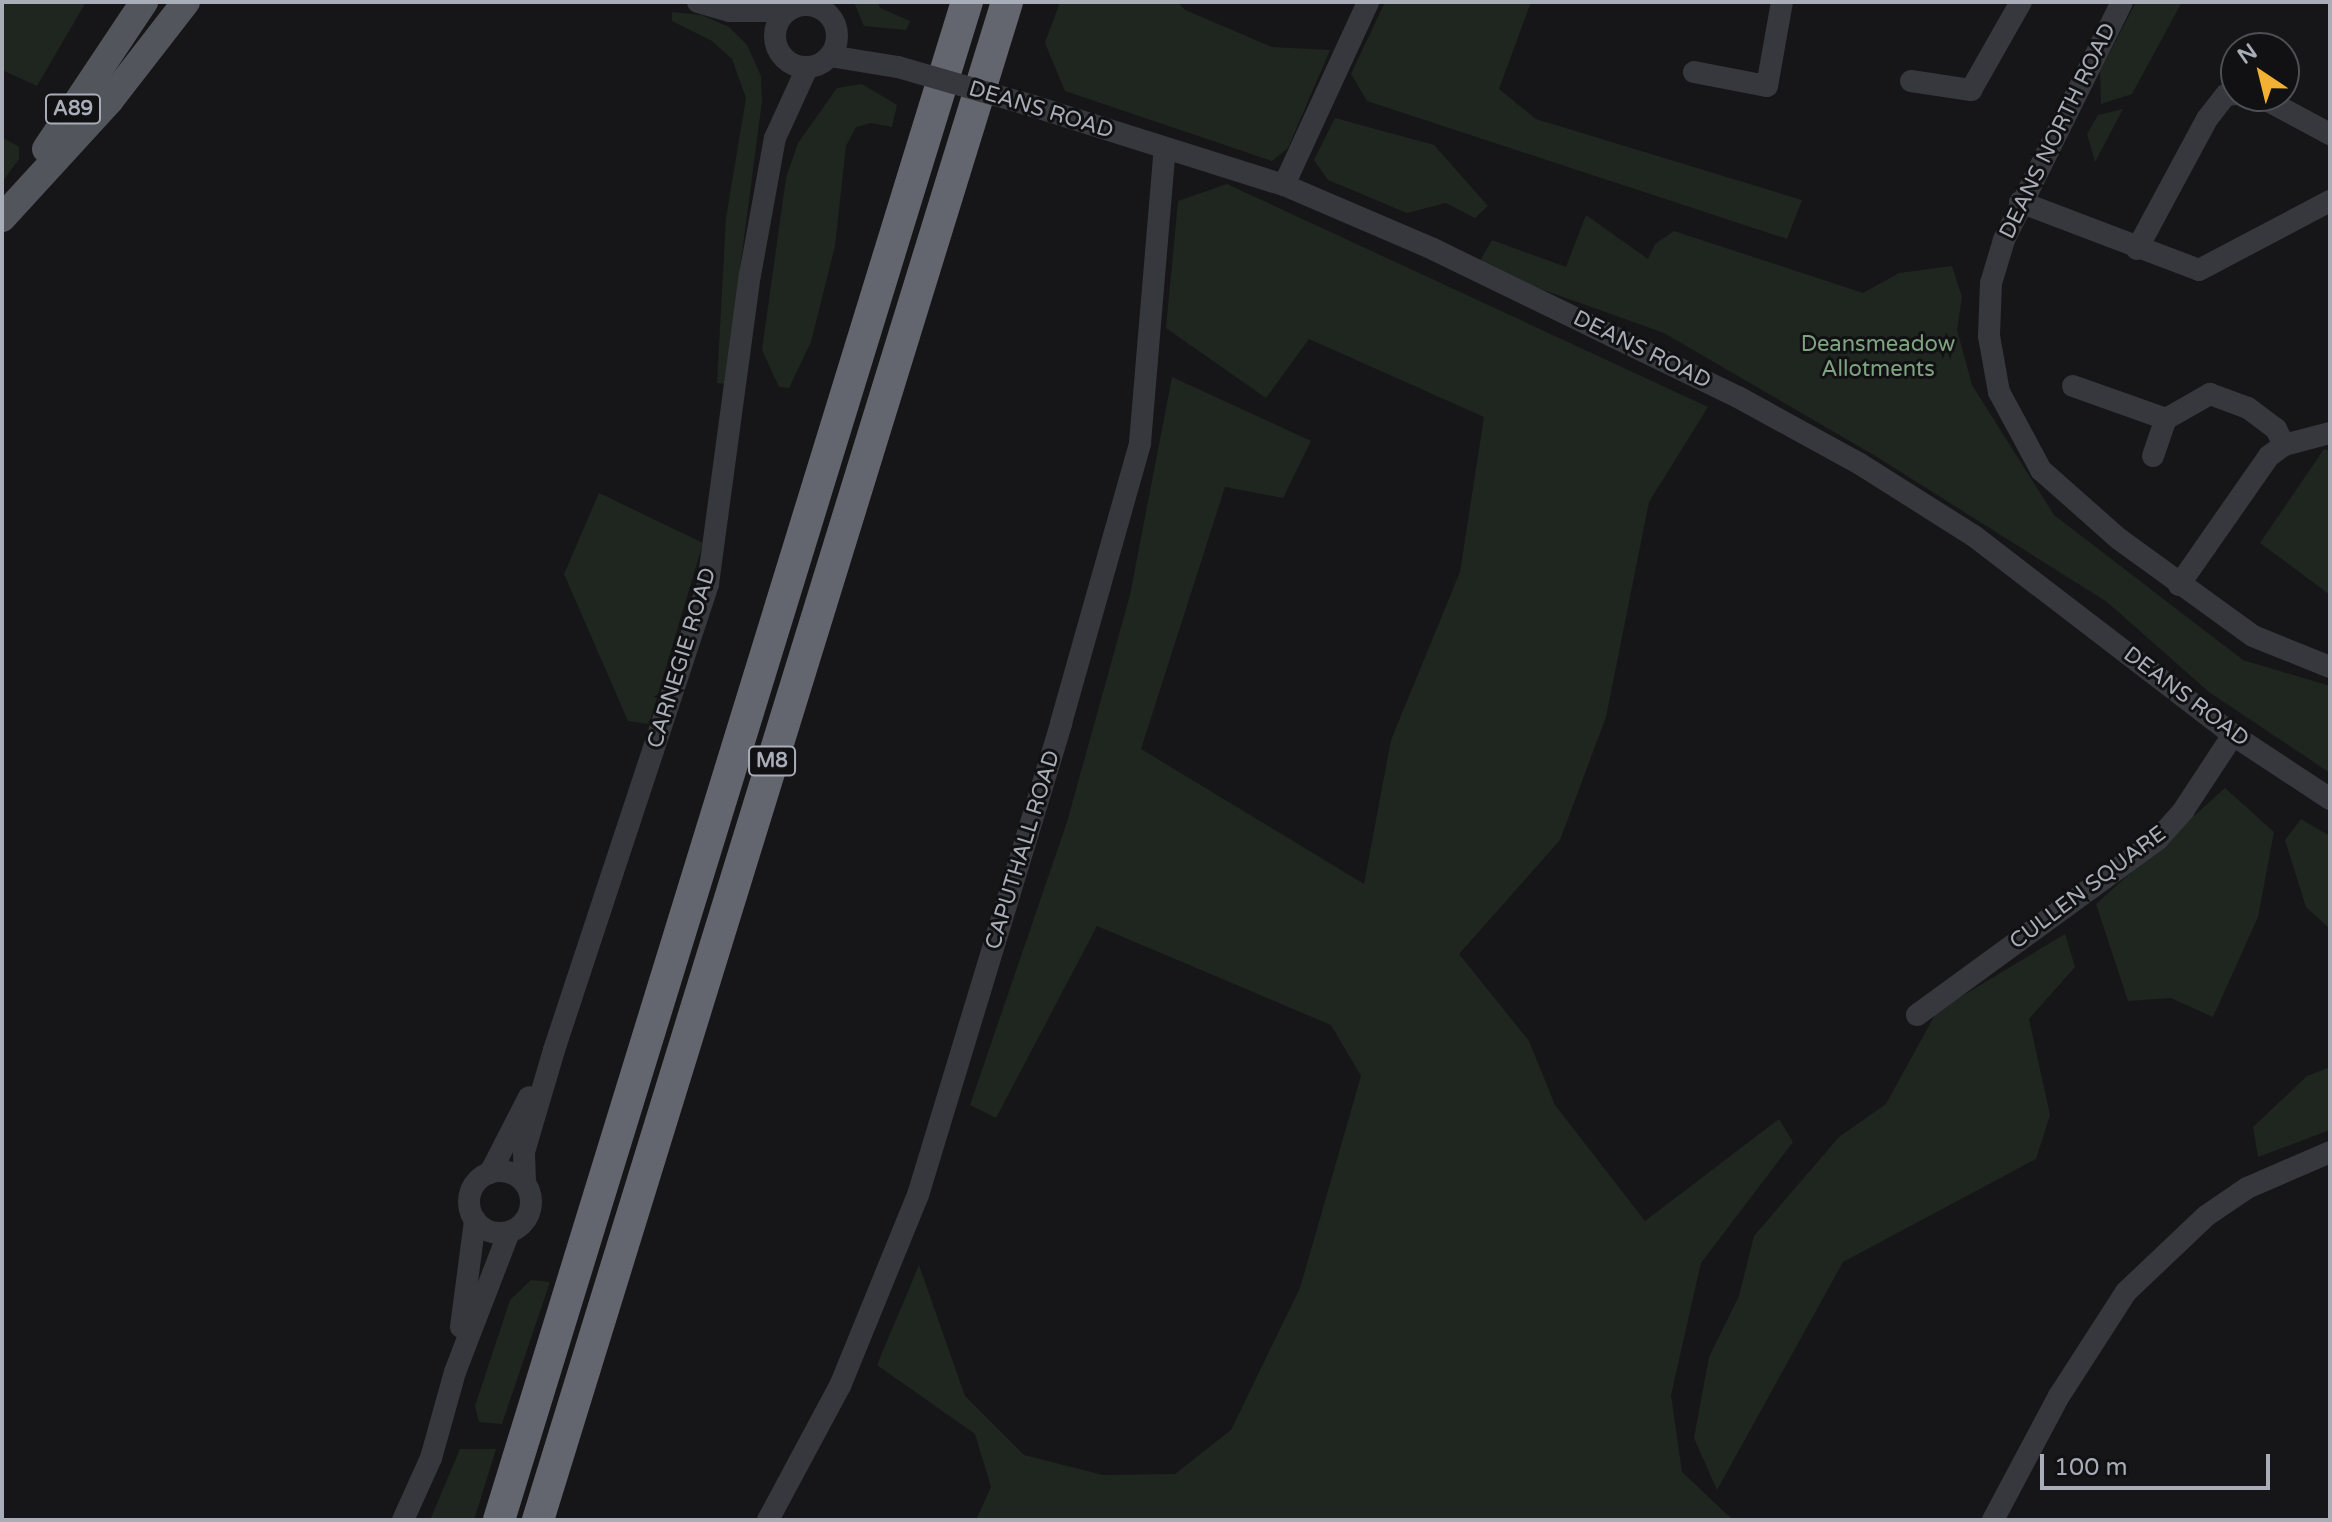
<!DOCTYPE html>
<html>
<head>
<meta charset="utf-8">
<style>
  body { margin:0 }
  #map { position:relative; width:2332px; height:1522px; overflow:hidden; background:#161618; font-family:"Varela Round",sans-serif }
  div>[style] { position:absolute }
  .green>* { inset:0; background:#1e261f }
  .minor>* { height:22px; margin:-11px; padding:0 11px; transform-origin:11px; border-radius:11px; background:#37383d }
  .minor>.ring { margin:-11px; padding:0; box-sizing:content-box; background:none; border:22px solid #37383d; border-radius:50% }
  .major>* { height:28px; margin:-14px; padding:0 14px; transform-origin:14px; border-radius:14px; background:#53555c }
  .highway>* { height:32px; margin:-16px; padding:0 16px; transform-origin:16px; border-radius:16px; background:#63666e }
  .minor-bridge>* { height:22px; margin:-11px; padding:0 11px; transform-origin:11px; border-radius:11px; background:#37383d }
  span { translate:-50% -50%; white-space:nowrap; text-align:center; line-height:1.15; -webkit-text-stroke:6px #111113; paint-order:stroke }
  .shield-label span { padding:2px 6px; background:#111113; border:2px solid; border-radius:6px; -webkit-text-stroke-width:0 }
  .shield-label { font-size:20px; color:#a8adb8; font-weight:700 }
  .street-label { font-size:22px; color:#a8adb8 }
  .park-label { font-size:22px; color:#7fa381 }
  .frame { position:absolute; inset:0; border:4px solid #a8adb8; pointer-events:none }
  .north { position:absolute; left:2220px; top:32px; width:80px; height:80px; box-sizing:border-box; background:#111113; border:2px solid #4d4f55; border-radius:50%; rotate:325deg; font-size:22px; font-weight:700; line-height:32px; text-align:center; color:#a8adb8 }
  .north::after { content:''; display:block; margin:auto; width:28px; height:36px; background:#f2b134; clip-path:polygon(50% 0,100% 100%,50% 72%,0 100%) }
  .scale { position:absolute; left:2040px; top:1454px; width:230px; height:36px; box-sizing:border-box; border:4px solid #a8adb8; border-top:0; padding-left:10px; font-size:24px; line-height:28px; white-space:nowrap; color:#a8adb8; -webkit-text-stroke:6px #111113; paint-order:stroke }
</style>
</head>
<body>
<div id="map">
  <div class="green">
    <i style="clip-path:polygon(2px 2px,86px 2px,37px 86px,2px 70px)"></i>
    <i style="clip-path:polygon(854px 2px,878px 2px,880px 8px,910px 21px,906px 30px,864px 26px)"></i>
    <i style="clip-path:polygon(1060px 2px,1178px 2px,1185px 10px,1272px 47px,1330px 50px,1288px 148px,1272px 161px,1065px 91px,1045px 43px)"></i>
    <i style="clip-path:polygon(1385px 2px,1531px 2px,1499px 89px,1536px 119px,1802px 200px,1787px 239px,1367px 101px,1351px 74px)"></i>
    <i style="clip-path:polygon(2136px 2px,2182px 2px,2132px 94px,2101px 104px,2100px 71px)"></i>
    <i style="clip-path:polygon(672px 12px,702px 15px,729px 27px,747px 45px,761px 76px,762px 101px,725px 384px,717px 383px,726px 218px,746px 98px,732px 59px,712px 41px,672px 21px)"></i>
    <i style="clip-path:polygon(862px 84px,897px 105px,892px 127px,871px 123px,856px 127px,846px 146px,835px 246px,811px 342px,789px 388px,779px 387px,762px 350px,786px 178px,798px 143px,837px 88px)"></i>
    <i style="clip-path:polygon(2123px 109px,2095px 162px,2087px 134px,2098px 115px)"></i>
    <i style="clip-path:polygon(1335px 118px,1434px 145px,1488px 206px,1475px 218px,1446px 203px,1407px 213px,1328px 180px,1314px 160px)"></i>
    <i style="clip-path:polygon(2px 137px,19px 147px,19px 159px,2px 182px)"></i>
    <i style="clip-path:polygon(1227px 184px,1708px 407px,1649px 502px,1606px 717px,1560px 840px,1459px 954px,1529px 1041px,1555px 1105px,1645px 1221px,1779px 1119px,1793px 1142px,1701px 1263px,1671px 1395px,1682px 1472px,1733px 1520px,976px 1520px,991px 1487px,975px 1434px,877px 1365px,919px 1265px,965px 1396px,1024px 1455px,1103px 1475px,1175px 1474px,1231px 1430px,1300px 1288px,1361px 1076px,1331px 1025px,1097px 926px,996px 1118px,970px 1105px,1067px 822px,1130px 595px,1172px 377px,1311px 441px,1283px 498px,1225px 487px,1141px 749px,1364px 884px,1391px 740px,1460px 572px,1484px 417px,1309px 339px,1266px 398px,1166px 328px,1178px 201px)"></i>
    <i style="clip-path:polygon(1586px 215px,1648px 259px,1655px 244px,1674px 231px,1863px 293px,1899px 273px,1952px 266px,1962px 297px,1957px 330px,1972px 385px,2054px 515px,2243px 660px,2330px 686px,2330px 773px,2209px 692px,2107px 602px,1877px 457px,1664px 333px,1538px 288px,1480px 261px,1492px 240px,1566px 267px)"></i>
    <i style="clip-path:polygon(2324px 449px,2330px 451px,2330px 595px,2260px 543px)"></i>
    <i style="clip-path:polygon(599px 493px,703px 543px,649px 724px,628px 721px,564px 574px)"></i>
    <i style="clip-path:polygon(2225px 788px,2274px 832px,2258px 917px,2213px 1017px,2171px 998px,2128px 1001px,2096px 904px)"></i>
    <i style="clip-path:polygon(2301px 819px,2330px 836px,2330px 929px,2306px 907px,2285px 840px)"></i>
    <i style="clip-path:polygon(2065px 934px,2075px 967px,2029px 1019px,2050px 1115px,2036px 1159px,1843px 1262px,1717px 1490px,1694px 1438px,1709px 1357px,1739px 1296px,1754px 1236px,1839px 1137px,1886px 1104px,1937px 1011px)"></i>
    <i style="clip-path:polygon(2330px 1067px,2330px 1130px,2258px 1157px,2253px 1127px,2307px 1076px)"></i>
    <i style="clip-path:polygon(531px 1280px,550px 1282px,502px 1424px,479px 1422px,475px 1406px,510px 1300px)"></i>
    <i style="clip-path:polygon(460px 1449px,496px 1449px,474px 1520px,430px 1520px)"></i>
  </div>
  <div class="minor">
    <i style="left:698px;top:2px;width:33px;rotate:16deg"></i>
    <i style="left:730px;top:11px;width:57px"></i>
    <i style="left:2122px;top:2px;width:266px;rotate:116.4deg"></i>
    <i style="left:2004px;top:240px;width:45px;rotate:106.8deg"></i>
    <i style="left:1991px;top:283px;width:53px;rotate:92.2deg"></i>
    <i style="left:1989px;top:336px;width:57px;rotate:79.9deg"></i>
    <i style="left:1999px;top:392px;width:89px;rotate:61.7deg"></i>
    <i style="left:2041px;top:470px;width:104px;rotate:41.5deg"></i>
    <i style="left:2119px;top:539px;width:165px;rotate:35.9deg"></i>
    <i style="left:2253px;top:636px;width:83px;rotate:21.9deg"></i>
    <i class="ring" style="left:775px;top:5px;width:40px;height:40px"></i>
    <i style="left:830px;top:56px;width:69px;rotate:9.2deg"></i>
    <i style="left:1694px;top:72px;width:74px;rotate:10.9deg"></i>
    <i style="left:1767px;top:86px;width:85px;rotate:-79.9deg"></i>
    <i style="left:1911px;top:81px;width:61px;rotate:8.5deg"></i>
    <i style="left:1971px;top:90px;width:101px;rotate:-60.4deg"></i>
    <i style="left:2259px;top:96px;width:81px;rotate:28.2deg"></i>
    <i style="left:1033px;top:106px;width:263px;rotate:17.5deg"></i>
    <i style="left:1284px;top:185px;width:162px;rotate:23.2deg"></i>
    <i style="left:1433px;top:249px;width:339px;rotate:25.9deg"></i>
    <i style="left:1738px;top:397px;width:139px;rotate:28.8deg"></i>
    <i style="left:1860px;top:464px;width:135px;rotate:32.3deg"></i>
    <i style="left:1974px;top:536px;width:327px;rotate:37.5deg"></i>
    <i style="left:2233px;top:735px;width:116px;rotate:33.4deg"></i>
    <i style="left:1284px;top:185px;width:201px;rotate:-65.3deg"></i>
    <i style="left:2020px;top:202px;width:191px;rotate:20.8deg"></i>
    <i style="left:2199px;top:270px;width:148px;rotate:-27.8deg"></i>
    <i style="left:2137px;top:249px;width:148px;rotate:-61.7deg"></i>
    <i style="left:2207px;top:119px;width:31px;rotate:-52deg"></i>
    <i style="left:2226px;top:95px;width:10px;rotate:-6deg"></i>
    <i style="left:2073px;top:386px;width:99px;rotate:19.5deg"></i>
    <i style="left:2166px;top:419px;width:51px;rotate:-29.6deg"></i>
    <i style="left:2210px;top:394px;width:40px;rotate:20.2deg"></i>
    <i style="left:2248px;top:408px;width:35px;rotate:37deg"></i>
    <i style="left:2276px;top:429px;width:18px;rotate:63deg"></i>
    <i style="left:2153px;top:456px;width:39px;rotate:-71deg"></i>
    <i style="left:2179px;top:585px;width:157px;rotate:-55.1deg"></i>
    <i style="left:2269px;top:456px;width:19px;rotate:-36deg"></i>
    <i style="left:2284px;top:445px;width:48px;rotate:-14.6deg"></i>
    <i style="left:1917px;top:1015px;width:298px;rotate:-36.1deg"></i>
    <i style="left:2158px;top:839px;width:38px;rotate:-48deg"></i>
    <i style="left:2183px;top:811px;width:91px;rotate:-56.7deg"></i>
    <i class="ring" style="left:469px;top:1171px;width:40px;height:40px"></i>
    <i style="left:490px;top:1173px;width:85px;rotate:-62.8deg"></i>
    <i style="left:525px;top:1182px;width:30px;rotate:-92deg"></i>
    <i style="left:524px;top:1152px;width:106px;rotate:-73.6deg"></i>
    <i style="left:554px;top:1050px;width:491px;rotate:-71.7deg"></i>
    <i style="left:708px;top:584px;width:312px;rotate:-82.3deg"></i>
    <i style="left:750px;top:275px;width:139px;rotate:-79.7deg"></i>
    <i style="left:775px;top:138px;width:77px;rotate:-65.4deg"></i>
    <i style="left:461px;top:1327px;width:108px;rotate:-82.5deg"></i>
    <i style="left:403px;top:1520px;width:68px;rotate:-65.7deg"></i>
    <i style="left:431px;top:1458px;width:89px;rotate:-74.4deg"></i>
    <i style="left:455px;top:1372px;width:150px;rotate:-68.9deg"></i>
    <i style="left:768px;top:1520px;width:152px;rotate:-61.8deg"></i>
    <i style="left:840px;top:1386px;width:206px;rotate:-67.8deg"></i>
    <i style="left:918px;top:1195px;width:493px;rotate:-73.1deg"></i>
    <i style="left:1061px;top:723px;width:291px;rotate:-74.2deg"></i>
    <i style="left:1140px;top:443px;width:296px;rotate:-85.2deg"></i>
    <i style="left:1993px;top:1520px;width:140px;rotate:-62deg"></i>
    <i style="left:2059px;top:1396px;width:124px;rotate:-57.2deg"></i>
    <i style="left:2126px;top:1292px;width:110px;rotate:-43.5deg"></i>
    <i style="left:2206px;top:1216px;width:50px;rotate:-34.3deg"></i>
    <i style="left:2247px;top:1188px;width:90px;rotate:-23.4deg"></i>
  </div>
  <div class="major">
    <i style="left:46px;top:149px;width:177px;rotate:-56.3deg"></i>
    <i style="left:2px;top:218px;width:160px;rotate:-47.5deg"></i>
    <i style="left:110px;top:100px;width:124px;rotate:-52.2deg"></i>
  </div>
  <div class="highway">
    <i style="left:499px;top:1520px;width:1589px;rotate:-72.87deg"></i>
    <i style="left:538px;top:1520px;width:1589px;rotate:-72.83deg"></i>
  </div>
  <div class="minor-bridge">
    <i style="left:898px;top:67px;width:141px;rotate:16.1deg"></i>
  </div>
  <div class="shield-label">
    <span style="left:73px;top:109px">A89</span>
    <span style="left:772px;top:761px">M8</span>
  </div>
  <div class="street-label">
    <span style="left:1041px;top:110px;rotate:17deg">DEANS ROAD</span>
    <span style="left:2058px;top:131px;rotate:-64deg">DEANS NORTH ROAD</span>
    <span style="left:1642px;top:350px;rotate:26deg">DEANS ROAD</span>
    <span style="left:682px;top:658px;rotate:-73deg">CARNEGIE ROAD</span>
    <span style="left:2186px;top:697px;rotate:37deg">DEANS ROAD</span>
    <span style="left:1023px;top:850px;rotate:-73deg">CAPUTHALL ROAD</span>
    <span style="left:2088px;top:888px;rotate:-37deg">CULLEN SQUARE</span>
  </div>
  <div class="park-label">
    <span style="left:1878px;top:357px">Deansmeadow<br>Allotments</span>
  </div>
  <div class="frame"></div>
  <div class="north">N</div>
  <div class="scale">100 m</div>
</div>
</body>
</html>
